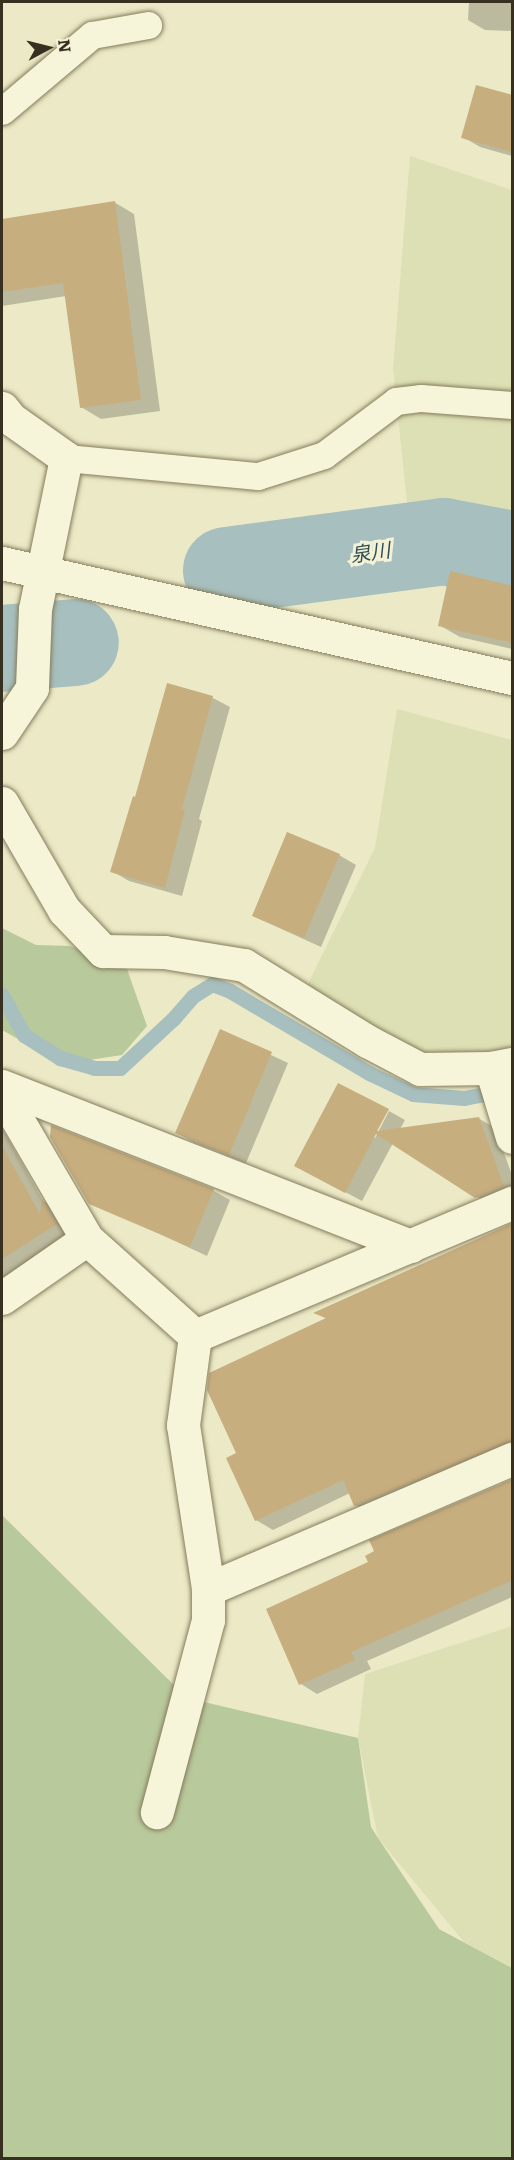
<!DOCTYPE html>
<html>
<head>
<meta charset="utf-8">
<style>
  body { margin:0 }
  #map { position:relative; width:514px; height:2160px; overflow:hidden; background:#ebe9c6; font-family:Literata,"Noto Sans JP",serif }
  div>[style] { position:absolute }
  .farmland>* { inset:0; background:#dde0b4 }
  .green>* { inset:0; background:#b8c99b }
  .shadow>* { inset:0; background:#0003 }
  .stream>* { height:15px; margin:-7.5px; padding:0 7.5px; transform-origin:7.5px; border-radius:7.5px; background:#a7bfbe }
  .river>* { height:87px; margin:-43.5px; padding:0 43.5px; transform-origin:43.5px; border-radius:43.5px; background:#a7bfbe }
  .building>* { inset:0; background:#c7ae7f }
  .roads { filter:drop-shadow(0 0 2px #857c5d) drop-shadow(0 0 2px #857c5d) }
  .lane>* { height:27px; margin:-13.5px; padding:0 13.5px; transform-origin:13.5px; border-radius:13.5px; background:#f6f5d9 }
  .street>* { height:33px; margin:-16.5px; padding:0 16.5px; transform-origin:16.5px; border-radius:16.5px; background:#f6f5d9 }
  .secondary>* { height:33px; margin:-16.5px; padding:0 16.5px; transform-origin:16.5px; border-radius:16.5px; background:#f6f5d9 }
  span { translate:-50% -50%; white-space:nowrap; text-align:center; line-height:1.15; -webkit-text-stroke:6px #f3f2d6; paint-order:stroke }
  .water-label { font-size:20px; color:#304f55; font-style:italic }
  .frame { position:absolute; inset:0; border:3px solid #373020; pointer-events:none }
  .north { position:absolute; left:18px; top:18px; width:60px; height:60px; -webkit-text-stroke:4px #f3f2d6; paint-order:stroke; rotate:83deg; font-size:16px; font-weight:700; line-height:24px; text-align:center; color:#373020 }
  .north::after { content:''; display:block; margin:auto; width:21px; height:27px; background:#373020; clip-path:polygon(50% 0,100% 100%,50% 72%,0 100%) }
</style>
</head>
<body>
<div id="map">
  <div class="farmland">
    <i style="clip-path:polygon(410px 156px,512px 190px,512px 518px,407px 502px,393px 369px)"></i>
    <i style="clip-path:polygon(397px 709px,512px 740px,512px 1048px,411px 1064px,300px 1000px,375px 848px)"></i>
    <i style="clip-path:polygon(512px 1626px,512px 1968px,464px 1942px,378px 1838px,358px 1738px,365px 1674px)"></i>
  </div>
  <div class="green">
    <i style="clip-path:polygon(2px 928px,36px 945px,70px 946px,127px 969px,147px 1026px,122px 1055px,63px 1064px,2px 1030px)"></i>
    <i style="clip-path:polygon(2px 1515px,187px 1698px,358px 1738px,371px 1827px,378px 1838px,439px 1929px,512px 1968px,512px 2158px,2px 2158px)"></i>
  </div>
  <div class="shadow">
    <i style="clip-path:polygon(469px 2px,512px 2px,512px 31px,485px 30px,468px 20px)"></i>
    <i style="clip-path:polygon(512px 97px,512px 156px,480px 147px,463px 137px)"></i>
    <i style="clip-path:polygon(114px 202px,134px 214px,160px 411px,101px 419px,81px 407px,66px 296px,2px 306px,2px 234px)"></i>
    <i style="clip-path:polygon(512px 587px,512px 649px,460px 637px,439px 625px)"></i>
    <i style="clip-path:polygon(168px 685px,213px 698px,230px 707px,199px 819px,202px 821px,182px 896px,129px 881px,112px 871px,136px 799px)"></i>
    <i style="clip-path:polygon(339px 855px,356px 865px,321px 947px,253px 916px)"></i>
    <i style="clip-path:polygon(220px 1031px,288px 1063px,246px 1163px,193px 1142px,177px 1133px)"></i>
    <i style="clip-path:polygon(389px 1111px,405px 1120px,400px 1129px,478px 1118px,495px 1128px,512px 1175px,512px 1199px,493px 1207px,393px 1143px,362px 1201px,313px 1175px,372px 1137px,375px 1138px)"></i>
    <i style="clip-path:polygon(52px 1127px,214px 1191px,230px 1200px,207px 1256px,91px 1202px)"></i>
    <i style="clip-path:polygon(2px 1128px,43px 1201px,59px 1210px,73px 1234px,2px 1278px)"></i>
    <i style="clip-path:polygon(512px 1225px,512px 1455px,372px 1515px,355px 1505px,350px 1493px,273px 1530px,256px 1520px,238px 1454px,327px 1319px,316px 1313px)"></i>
    <i style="clip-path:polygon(512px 1480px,512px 1597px,367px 1661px,371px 1669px,317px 1694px,301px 1684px,370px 1563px)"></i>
  </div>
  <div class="stream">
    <i style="left:2px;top:995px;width:46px;rotate:61.2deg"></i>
    <i style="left:24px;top:1035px;width:43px;rotate:32.6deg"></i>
    <i style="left:60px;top:1058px;width:35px;rotate:16deg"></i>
    <i style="left:94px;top:1068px;width:26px"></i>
    <i style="left:120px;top:1068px;width:72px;rotate:-42.8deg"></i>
    <i style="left:173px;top:1019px;width:30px;rotate:-49deg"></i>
    <i style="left:193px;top:996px;width:22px;rotate:-32deg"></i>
    <i style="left:212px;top:984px;width:19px;rotate:21deg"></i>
    <i style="left:230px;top:991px;width:161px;rotate:30.5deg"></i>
    <i style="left:369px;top:1073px;width:49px;rotate:25.5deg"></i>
    <i style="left:413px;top:1094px;width:51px;rotate:4.5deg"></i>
    <i style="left:464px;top:1098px;width:38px;rotate:-11deg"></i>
  </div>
  <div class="river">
    <i style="left:226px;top:570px;width:219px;rotate:-7.6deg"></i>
    <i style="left:443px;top:541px;width:70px;rotate:10.7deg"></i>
    <i style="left:2px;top:648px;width:73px;rotate:-4.7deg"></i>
  </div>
  <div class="building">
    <i style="clip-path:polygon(476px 85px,513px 95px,513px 152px,461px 138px)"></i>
    <i style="clip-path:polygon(115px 201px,141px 400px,80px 408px,63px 283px,2px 292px,2px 219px)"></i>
    <i style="clip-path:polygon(450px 571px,513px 586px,513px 643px,438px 626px)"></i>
    <i style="clip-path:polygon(167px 683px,213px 696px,182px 809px,185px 810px,165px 888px,110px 872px,133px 796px,135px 797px)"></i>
    <i style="clip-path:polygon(287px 832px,340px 854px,304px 938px,252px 916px)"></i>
    <i style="clip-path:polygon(220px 1029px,272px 1052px,229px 1155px,175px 1133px)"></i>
    <i style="clip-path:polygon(338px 1083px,389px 1109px,377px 1131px,479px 1117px,504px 1186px,475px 1198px,376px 1134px,345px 1193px,294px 1166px)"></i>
    <i style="clip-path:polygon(51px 1125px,214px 1189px,190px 1247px,89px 1204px,50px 1137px)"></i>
    <i style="clip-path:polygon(2px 1146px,40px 1214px,42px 1199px,57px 1224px,2px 1259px)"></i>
    <i style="clip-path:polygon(513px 1223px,513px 1441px,354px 1506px,343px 1480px,255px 1521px,226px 1458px,236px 1453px,207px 1390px,209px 1373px,326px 1318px,313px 1313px)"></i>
    <i style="clip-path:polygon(513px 1479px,513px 1580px,351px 1652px,355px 1660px,299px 1685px,266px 1609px,368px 1562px,365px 1556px,374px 1551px,369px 1540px)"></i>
  </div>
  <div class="roads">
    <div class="lane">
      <i style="left:2px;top:111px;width:118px;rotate:-40.2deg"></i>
      <i style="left:92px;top:35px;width:57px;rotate:-10.1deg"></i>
      <i style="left:66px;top:458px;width:193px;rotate:5.4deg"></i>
      <i style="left:258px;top:476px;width:69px;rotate:-17.7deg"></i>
      <i style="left:324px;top:455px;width:90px;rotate:-36.9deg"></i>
      <i style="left:396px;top:401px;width:25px;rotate:-7deg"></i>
      <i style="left:421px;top:398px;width:91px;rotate:4.4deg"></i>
    </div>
    <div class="street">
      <i style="left:2px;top:408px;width:14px;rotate:51deg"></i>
      <i style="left:11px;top:419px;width:67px;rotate:35.3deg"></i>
      <i style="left:66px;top:458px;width:154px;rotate:101.6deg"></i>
      <i style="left:35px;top:609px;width:79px;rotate:92.2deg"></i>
      <i style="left:32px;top:688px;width:54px;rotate:123.7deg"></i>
      <i style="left:2px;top:803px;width:124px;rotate:59.9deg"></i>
      <i style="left:64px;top:910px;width:57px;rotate:46.4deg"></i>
      <i style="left:103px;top:951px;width:61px;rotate:0.9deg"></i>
      <i style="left:164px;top:952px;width:81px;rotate:9.2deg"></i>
      <i style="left:244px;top:965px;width:145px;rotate:31.7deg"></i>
      <i style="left:367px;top:1041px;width:60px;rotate:27.8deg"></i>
      <i style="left:420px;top:1069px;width:71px;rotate:-0.8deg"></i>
      <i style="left:491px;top:1068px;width:21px;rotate:-11deg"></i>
      <i style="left:491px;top:1068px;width:72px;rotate:73.1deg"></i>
      <i style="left:2px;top:1086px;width:439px;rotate:21.4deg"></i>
      <i style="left:2px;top:1093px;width:169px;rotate:59.8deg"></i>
      <i style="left:2px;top:1298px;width:103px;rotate:-34.8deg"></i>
      <i style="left:87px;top:1239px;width:145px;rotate:41.9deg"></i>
      <i style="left:195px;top:1336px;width:90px;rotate:97.7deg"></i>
      <i style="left:183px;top:1425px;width:166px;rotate:81.3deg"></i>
      <i style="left:208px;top:1589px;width:31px;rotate:90deg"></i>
      <i style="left:208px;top:1620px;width:199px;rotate:104.9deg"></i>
      <i style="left:195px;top:1336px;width:344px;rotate:-22.8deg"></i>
      <i style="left:208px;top:1589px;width:331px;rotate:-23.2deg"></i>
    </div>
    <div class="secondary">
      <i style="left:2px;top:563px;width:523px;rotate:12.71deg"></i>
    </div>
  </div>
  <div class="water-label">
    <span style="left:370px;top:551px;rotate:-8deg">泉川</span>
  </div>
  <div class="frame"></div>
  <div class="north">N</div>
</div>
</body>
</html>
